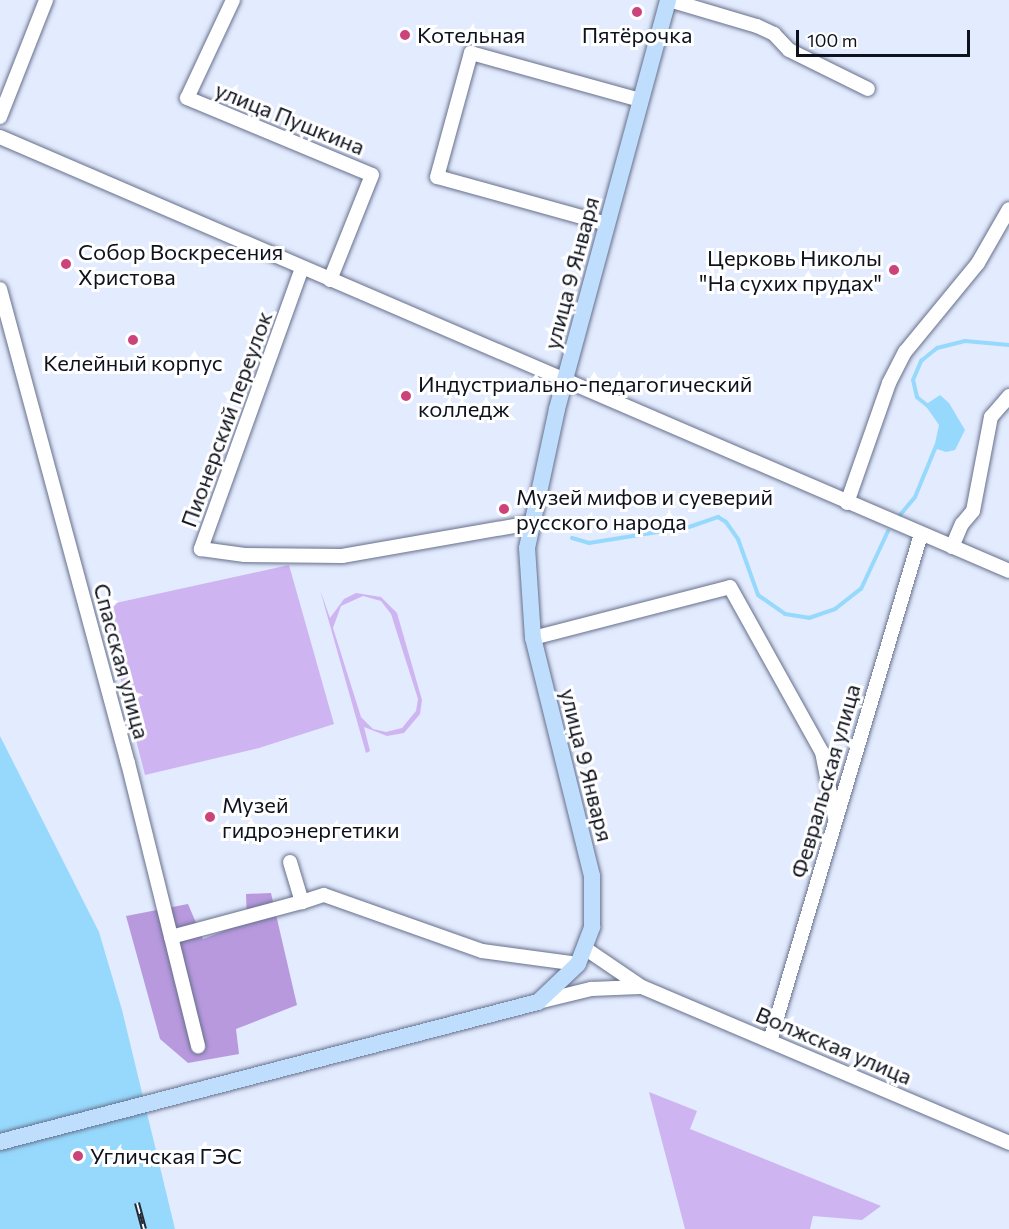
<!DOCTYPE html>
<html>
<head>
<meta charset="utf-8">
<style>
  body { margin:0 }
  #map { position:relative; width:1009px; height:1229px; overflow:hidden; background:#e3ebfe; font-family:Commissioner,sans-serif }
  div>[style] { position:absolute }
  .green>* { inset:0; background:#cfb4f2 }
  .forest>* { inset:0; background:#b899de }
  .water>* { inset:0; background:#97d9fc }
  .stream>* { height:4px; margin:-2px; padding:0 2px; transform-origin:2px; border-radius:2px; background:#97d9fc }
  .roads { filter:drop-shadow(0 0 2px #66708c) drop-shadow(0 0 2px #66708c) }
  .minor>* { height:14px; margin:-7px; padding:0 7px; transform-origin:7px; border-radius:7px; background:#fff }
  .major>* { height:16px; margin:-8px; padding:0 8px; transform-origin:8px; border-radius:8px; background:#bfdefe }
  .rail>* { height:6px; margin-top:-3px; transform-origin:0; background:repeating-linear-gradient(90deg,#fff 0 11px,#242934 0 22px); box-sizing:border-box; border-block:2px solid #242934 }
  .dots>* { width:16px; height:16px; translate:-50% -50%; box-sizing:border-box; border:3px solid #fff; border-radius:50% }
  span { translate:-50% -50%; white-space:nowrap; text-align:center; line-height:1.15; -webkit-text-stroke:6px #fff; paint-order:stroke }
  .poi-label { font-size:22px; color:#0e121d }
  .left { translate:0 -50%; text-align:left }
  .right { translate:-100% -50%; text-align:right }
  .street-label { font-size:22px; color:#0e121d }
  .scale { position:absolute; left:796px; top:30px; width:174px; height:27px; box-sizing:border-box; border:3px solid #0e121d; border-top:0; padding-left:8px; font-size:18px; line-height:21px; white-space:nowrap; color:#0e121d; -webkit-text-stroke:4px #fff; paint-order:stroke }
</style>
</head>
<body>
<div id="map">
  <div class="green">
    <i style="clip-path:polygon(289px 565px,334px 724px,259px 748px,145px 775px,102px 606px)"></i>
    <i style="clip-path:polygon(evenodd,320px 590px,330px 618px,344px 599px,356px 593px,381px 597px,397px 613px,422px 700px,420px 714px,404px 733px,387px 736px,364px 727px,370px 751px,366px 753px,320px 590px,363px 596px,381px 601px,391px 614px,418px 699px,416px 711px,402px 728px,386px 732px,373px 729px,361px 717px,333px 628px,341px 606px,363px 596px)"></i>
    <i style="clip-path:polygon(649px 1092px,697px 1111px,690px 1129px,881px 1206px,862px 1220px,813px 1216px,810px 1229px,685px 1229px)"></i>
  </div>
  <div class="forest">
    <i style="clip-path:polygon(271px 893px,297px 1005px,236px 1029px,239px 1054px,188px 1063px,160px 1039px,126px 916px,188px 904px,203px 939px,247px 922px,246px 894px)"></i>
  </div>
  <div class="water">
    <i style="clip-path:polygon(940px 395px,949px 403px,965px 430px,955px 450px,946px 452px,934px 448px,939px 425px,925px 405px)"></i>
    <i style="clip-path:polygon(0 736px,99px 932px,122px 1010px,175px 1229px,0 1229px)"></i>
  </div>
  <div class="stream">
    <i style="left:928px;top:406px;width:14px;rotate:-141deg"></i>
    <i style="left:917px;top:397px;width:17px;rotate:-103deg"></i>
    <i style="left:913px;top:380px;width:21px;rotate:-67deg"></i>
    <i style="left:921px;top:361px;width:21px;rotate:-39deg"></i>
    <i style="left:937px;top:348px;width:29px;rotate:-14deg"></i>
    <i style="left:965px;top:341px;width:44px;rotate:5.2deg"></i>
    <i style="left:900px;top:515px;width:23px;rotate:-50deg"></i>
    <i style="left:915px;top:497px;width:55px;rotate:-67.6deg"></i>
    <i style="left:572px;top:538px;width:18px;rotate:16deg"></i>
    <i style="left:589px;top:543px;width:101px;rotate:-9.1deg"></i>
    <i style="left:689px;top:527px;width:31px;rotate:-19deg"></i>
    <i style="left:718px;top:517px;width:9px;rotate:32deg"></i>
    <i style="left:726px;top:522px;width:21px;rotate:55deg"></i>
    <i style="left:738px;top:539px;width:59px;rotate:70.3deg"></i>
    <i style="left:758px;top:595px;width:33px;rotate:35deg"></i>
    <i style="left:785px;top:614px;width:24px;rotate:9deg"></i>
    <i style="left:809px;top:618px;width:28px;rotate:-19deg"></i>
    <i style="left:835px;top:609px;width:33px;rotate:-38deg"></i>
    <i style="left:861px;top:589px;width:64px;rotate:-65deg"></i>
  </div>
  <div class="roads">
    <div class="minor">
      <i style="left:233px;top:0;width:108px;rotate:115.1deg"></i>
      <i style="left:187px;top:98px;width:200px;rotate:22.6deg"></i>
      <i style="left:372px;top:175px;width:113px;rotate:111.8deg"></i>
      <i style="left:669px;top:0;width:92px;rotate:16.5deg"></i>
      <i style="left:757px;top:26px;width:19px;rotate:25deg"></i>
      <i style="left:774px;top:34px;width:22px;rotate:47deg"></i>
      <i style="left:789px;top:50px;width:88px;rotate:26.3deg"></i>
      <i style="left:0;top:117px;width:126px;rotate:-68.5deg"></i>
      <i style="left:0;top:137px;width:1098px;rotate:23.27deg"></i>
      <i style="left:607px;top:224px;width:176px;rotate:-164.5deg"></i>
      <i style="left:437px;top:177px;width:129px;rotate:-74.7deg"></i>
      <i style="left:471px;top:53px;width:176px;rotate:15.5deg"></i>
      <i style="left:302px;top:268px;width:299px;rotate:109.8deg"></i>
      <i style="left:201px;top:549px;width:44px;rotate:7.8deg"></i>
      <i style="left:245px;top:555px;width:97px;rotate:0.6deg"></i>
      <i style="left:342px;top:556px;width:192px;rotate:-9.9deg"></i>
      <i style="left:0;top:289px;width:491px;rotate:74.9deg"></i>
      <i style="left:128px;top:763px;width:292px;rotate:76.1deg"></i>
      <i style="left:847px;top:503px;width:127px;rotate:-70.7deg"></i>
      <i style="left:889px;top:383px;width:35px;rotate:-63deg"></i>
      <i style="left:905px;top:352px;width:115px;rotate:-50.6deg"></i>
      <i style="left:978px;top:263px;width:62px;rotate:-60.1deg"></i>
      <i style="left:952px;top:547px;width:25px;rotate:-67deg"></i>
      <i style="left:962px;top:524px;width:17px;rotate:-50deg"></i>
      <i style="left:973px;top:511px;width:96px;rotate:-79.2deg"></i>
      <i style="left:991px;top:417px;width:28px;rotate:-49deg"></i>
      <i style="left:533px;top:638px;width:203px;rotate:-14.5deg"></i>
      <i style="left:730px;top:587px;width:189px;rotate:60.9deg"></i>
      <i style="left:822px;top:752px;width:67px;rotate:78.9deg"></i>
      <i style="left:290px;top:862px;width:42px;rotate:73.3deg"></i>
      <i style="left:302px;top:902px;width:23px;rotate:-18deg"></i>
      <i style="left:324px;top:895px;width:168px;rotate:19.5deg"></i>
      <i style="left:482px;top:951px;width:97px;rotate:7.7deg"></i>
      <i style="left:171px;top:937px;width:136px;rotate:-15deg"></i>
      <i style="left:586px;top:949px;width:68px;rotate:34.2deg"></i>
      <i style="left:642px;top:987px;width:399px;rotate:23deg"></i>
      <i style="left:538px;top:1002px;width:55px;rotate:-13.8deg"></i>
      <i style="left:591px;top:989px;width:49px;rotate:-2.3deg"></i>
      <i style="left:770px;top:1041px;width:529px;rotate:-73.41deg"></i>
    </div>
    <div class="major">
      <i style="left:0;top:1142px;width:556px;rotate:-14.59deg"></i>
      <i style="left:538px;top:1002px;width:55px;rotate:-43.5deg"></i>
      <i style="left:578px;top:964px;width:40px;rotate:-69deg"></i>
      <i style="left:592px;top:927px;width:51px;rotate:-90deg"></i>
      <i style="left:592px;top:876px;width:245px;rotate:-103.9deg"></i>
      <i style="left:533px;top:638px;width:90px;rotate:-93.8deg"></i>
      <i style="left:527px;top:548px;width:142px;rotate:-77.8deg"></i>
      <i style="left:557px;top:409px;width:424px;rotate:-74.8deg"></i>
    </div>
  </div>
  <div class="rail">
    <i style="left:137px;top:1203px;width:27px;rotate:75deg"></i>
  </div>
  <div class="dots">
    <i style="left:637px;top:12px;background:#cc437c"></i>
    <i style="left:405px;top:35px;background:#cc437c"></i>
    <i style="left:66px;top:264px;background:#cc437c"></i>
    <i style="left:894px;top:270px;background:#cc437c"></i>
    <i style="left:133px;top:340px;background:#cc437c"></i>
    <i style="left:406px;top:396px;background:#cc437c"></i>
    <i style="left:504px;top:509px;background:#cc437c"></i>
    <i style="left:210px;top:817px;background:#cc437c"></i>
    <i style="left:78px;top:1156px;background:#cc437c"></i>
  </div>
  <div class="poi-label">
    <span class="left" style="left:417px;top:35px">Котельная</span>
    <span style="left:637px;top:35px">Пятёрочка</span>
    <span class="left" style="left:78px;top:264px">Собор Воскресения<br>Христова</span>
    <span class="right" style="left:882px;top:270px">Церковь Николы<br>"На сухих прудах"</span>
    <span style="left:133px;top:363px">Келейный корпус</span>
    <span class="left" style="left:418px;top:396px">Индустриально-педагогический<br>колледж</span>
    <span class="left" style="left:516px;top:509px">Музей мифов и суеверий<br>русского народа</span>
    <span class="left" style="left:222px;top:817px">Музей<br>гидроэнергетики</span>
    <span class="left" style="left:90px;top:1156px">Угличская ГЭС</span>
  </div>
  <div class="street-label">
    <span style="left:290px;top:118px;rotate:22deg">улица Пушкина</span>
    <span style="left:571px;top:273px;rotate:-75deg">улица 9 Января</span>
    <span style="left:226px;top:419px;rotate:-70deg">Пионерский переулок</span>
    <span style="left:122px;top:661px;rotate:75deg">Спасская улица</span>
    <span style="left:587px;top:765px;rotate:76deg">улица 9 Января</span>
    <span style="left:825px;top:781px;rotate:-74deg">Февральская улица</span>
    <span style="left:834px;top:1045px;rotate:23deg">Волжская улица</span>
  </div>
  <div class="scale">100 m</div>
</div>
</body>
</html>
